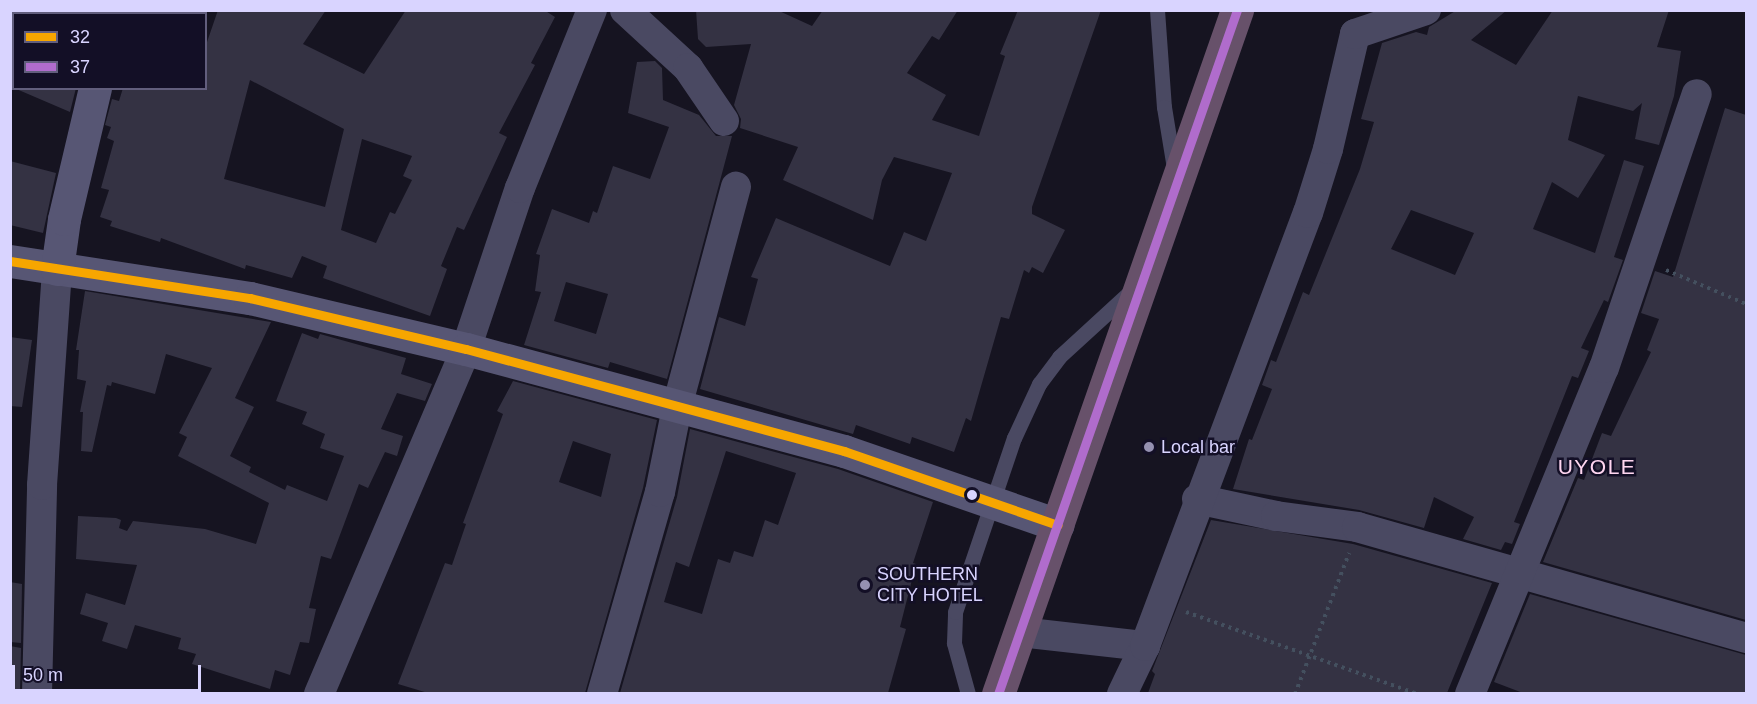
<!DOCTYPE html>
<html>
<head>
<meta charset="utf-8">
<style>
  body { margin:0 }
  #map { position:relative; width:1757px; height:704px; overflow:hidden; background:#161421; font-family:Arial,sans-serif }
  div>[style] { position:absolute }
  .building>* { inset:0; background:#343243 }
  .path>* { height:4px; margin-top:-2px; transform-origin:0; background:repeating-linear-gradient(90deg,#44505f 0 3px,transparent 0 7.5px) }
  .lane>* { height:15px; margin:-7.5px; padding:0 7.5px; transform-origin:7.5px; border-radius:7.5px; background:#4a4962 }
  .street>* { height:30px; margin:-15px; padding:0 15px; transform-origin:15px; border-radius:15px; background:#4a4962 }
  .secondary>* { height:33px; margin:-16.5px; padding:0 16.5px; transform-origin:16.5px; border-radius:16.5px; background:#575674 }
  .highway>* { height:33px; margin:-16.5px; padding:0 16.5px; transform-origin:16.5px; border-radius:16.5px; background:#67516a }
  .bus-1>* { height:9px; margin:-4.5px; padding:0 4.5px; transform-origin:4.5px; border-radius:4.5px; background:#f7a600 }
  .bus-2>* { height:9px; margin:-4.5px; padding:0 4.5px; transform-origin:4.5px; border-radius:4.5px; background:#b06ccc }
  .dots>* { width:16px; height:16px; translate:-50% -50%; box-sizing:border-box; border:3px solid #130f26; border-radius:50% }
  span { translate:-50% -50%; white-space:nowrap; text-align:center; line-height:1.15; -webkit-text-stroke:5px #130f26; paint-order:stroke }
  .poi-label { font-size:18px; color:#d9d4ff }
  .left { translate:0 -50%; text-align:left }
  .quarter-label { font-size:21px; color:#ffd6f0; letter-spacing:1.5px }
  .frame { position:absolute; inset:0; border:12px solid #d9d4ff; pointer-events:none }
  .legend { position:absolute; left:12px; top:12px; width:195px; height:78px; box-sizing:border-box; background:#130f26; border:2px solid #625e7d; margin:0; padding:8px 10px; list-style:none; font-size:18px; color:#d9d4ff }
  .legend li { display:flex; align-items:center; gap:12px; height:30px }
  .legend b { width:30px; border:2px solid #625e7d }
  .scale { position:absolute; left:12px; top:665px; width:189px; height:27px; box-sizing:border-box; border:3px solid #d9d4ff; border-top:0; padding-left:8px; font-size:18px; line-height:21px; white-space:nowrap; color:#d9d4ff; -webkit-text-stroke:4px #130f26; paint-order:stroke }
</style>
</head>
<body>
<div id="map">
  <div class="building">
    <i style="clip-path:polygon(evenodd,218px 10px,326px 10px,303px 44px,364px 74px,406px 10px,544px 10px,555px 17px,531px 63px,535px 65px,499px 133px,507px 137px,464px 230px,457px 227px,441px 266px,447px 269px,430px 316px,323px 278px,327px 266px,302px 256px,292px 278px,246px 265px,245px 269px,161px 238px,160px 242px,110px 226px,112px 221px,100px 217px,109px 190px,101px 188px,114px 141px,107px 138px,111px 127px,105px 125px,112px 99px,119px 101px,123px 88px,206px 88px,206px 45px,218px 10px,250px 80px,344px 129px,325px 207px,224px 179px,250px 80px,218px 10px,362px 139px,412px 156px,403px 176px,412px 180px,395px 214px,390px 212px,376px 243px,341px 230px,362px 139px)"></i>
    <i style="clip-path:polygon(696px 10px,777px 10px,812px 26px,823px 10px,958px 10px,939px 40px,932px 36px,907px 73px,946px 95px,932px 120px,979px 136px,1005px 56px,1000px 54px,1018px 10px,1101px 10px,1032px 207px,1032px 214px,1065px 230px,1043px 273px,1032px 267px,1029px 273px,1024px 270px,1009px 319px,1001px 317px,971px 421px,966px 418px,954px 452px,912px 437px,910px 444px,856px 425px,853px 434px,700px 389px,719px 317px,745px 326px,758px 279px,751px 277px,776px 218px,890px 266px,904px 232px,926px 241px,952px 173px,894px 157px,882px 180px,873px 220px,783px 180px,798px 147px,740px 128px,741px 119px,734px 105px,751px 44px,706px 47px,698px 39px)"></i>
    <i style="clip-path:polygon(evenodd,1457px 10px,1507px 10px,1471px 40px,1516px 65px,1553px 10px,1669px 10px,1657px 47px,1681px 51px,1674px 96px,1659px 145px,1635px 139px,1642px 103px,1633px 111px,1578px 96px,1568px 140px,1605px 155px,1578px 198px,1552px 182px,1533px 229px,1595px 253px,1624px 160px,1644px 166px,1614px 257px,1623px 260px,1608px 302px,1604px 300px,1581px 348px,1589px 351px,1578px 378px,1572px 376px,1514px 522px,1520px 524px,1512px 544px,1505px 542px,1501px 550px,1463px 539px,1474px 517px,1434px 497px,1424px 528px,1359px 510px,1233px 489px,1249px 439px,1252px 440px,1272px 389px,1262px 385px,1271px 360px,1276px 362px,1303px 292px,1309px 295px,1360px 169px,1374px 122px,1361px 119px,1382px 43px,1416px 32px,1427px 35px,1429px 27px,1457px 10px,1411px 210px,1474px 233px,1455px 275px,1391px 249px,1411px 210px)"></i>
    <i style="clip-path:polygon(evenodd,655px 61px,662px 68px,663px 100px,699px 115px,716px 136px,732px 136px,667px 379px,610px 362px,608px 368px,524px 345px,541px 292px,535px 291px,540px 255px,536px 254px,552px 209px,589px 223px,593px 211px,597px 213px,613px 166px,650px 179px,669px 127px,628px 113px,637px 62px,655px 61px,566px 282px,608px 294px,596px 334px,554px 321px,566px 282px)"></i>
    <i style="clip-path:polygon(14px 88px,76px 88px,70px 112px)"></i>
    <i style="clip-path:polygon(1725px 108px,1746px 115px,1746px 620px,1543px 562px,1578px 478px,1584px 480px,1602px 433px,1611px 436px,1651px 352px,1647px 350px,1659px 319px,1641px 313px,1655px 271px,1673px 277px)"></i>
    <i style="clip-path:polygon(10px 161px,56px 173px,43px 233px,10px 225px)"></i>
    <i style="clip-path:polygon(85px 291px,271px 322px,235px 398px,254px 407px,230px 456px,251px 467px,249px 472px,285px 490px,287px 485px,327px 501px,344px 456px,320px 448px,325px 434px,302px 424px,307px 412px,276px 401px,302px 333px,318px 339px,320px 334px,406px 358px,401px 374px,432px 384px,425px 401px,397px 393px,381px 429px,403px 436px,397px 456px,385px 452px,368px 488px,359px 484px,331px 559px,321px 556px,309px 608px,316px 609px,309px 643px,300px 642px,290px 675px,275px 670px,270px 689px,192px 664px,196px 654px,178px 649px,181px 638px,135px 625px,127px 649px,102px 641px,108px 623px,80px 614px,86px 593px,125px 605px,137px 565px,76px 559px,78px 516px,116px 518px,121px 520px,119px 528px,127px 531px,133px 521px,205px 529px,256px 544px,269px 503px,178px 456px,187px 437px,179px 433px,212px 368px,166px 354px,155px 394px,112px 382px,111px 386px,107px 385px,92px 452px,81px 451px,83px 412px,80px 412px,86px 381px,77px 379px,79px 350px,76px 350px)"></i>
    <i style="clip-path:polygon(10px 337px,32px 340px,22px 407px,10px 406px)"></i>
    <i style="clip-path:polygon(evenodd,513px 381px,657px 420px,643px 488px,585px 693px,428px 693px,398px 684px,445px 563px,452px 565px,466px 524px,463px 523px,503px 414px,497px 411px,513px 381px,573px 441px,611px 454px,601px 497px,559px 482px,573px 441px)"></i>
    <i style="clip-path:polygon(evenodd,690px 429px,838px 469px,933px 502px,913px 563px,916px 564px,900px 627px,906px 629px,888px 693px,620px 693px,677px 497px,690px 429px,726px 451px,796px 473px,778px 525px,765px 520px,753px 557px,734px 551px,730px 563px,718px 559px,702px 614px,664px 602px,676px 562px,689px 567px,726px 451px)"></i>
    <i style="clip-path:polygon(1211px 520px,1353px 544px,1492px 583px,1447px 693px,1148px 693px,1155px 674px,1152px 671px)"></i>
    <i style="clip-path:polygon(10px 582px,22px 584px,21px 643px,10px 642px)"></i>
    <i style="clip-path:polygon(1530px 594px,1746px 655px,1746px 693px,1523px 693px,1494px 682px)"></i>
    <i style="clip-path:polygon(10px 646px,21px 648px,20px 693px,10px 693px)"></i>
  </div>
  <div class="path">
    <i style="left:1666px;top:270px;width:87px;rotate:23deg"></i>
    <i style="left:1186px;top:612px;width:246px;rotate:19.5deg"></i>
    <i style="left:1295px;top:694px;width:151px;rotate:-69deg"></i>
  </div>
  <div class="lane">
    <i style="left:1157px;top:10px;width:97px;rotate:85.9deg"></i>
    <i style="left:1164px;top:107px;width:62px;rotate:80.7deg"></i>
    <i style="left:968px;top:694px;width:53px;rotate:-105.4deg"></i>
    <i style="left:954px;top:643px;width:31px;rotate:-88deg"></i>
    <i style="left:955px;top:612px;width:184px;rotate:-71.3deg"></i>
    <i style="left:1014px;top:438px;width:60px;rotate:-65.2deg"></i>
    <i style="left:1039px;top:384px;width:34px;rotate:-53deg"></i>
    <i style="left:1059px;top:357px;width:99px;rotate:-42.5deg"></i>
  </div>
  <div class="street">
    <i style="left:625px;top:10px;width:86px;rotate:42.6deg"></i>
    <i style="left:688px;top:68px;width:64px;rotate:55.8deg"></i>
    <i style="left:1197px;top:499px;width:81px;rotate:12.1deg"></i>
    <i style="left:1276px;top:516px;width:82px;rotate:7.7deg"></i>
    <i style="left:1357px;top:527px;width:405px;rotate:15.9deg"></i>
    <i style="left:1020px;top:632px;width:126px;rotate:6.4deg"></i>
    <i style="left:37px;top:694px;width:209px;rotate:-88.6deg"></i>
    <i style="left:42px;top:485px;width:217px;rotate:-86deg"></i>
    <i style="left:319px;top:694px;width:375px;rotate:-66.9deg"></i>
    <i style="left:466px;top:349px;width:170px;rotate:-71.5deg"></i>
    <i style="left:520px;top:188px;width:192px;rotate:-68deg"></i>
    <i style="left:602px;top:694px;width:210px;rotate:-74deg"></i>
    <i style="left:660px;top:492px;width:91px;rotate:-78.6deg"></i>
    <i style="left:678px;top:403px;width:224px;rotate:-75deg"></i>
    <i style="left:1122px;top:694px;width:53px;rotate:-64.4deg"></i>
    <i style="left:1145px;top:646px;width:463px;rotate:-69.4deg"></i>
    <i style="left:1308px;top:213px;width:67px;rotate:-72.6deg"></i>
    <i style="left:1328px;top:149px;width:118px;rotate:-76.8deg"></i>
    <i style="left:1355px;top:34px;width:75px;rotate:-18.7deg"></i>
    <i style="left:1470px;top:694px;width:352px;rotate:-67.7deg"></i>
    <i style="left:1604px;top:368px;width:289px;rotate:-71.3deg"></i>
  </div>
  <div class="secondary">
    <i style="left:119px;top:14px;width:4px;rotate:-76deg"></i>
    <i style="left:10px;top:261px;width:243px;rotate:8.8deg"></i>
    <i style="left:250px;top:298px;width:222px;rotate:13.3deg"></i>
    <i style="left:466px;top:349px;width:392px;rotate:15.1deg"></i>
    <i style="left:844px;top:451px;width:226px;rotate:19.1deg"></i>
    <i style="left:57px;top:269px;width:50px;rotate:-82deg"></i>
    <i style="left:64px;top:219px;width:135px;rotate:-76.7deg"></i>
  </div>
  <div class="highway">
    <i style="left:998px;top:694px;width:725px;rotate:-70.74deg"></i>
  </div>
  <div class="bus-1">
    <i style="left:10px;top:261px;width:243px;rotate:8.8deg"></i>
    <i style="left:250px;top:298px;width:222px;rotate:13.3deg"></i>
    <i style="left:466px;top:349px;width:392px;rotate:15.1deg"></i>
    <i style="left:844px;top:451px;width:226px;rotate:19.1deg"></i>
  </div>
  <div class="bus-2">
    <i style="left:998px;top:694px;width:725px;rotate:-70.74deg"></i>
  </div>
  <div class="dots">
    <i style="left:1149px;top:447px;background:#9591b1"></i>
    <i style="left:972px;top:495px;background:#d9d4ff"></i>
    <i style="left:865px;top:585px;background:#9591b1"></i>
  </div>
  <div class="poi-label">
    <span class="left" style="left:1161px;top:447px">Local bar</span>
    <span class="left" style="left:877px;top:585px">SOUTHERN<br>CITY HOTEL</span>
  </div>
  <div class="quarter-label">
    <span style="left:1597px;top:467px">UYOLE</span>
  </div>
  <div class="frame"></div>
  <ul class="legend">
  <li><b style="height:8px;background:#f7a600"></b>32</li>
  <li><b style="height:8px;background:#b06ccc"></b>37</li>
  </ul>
  <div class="scale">50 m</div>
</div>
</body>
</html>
